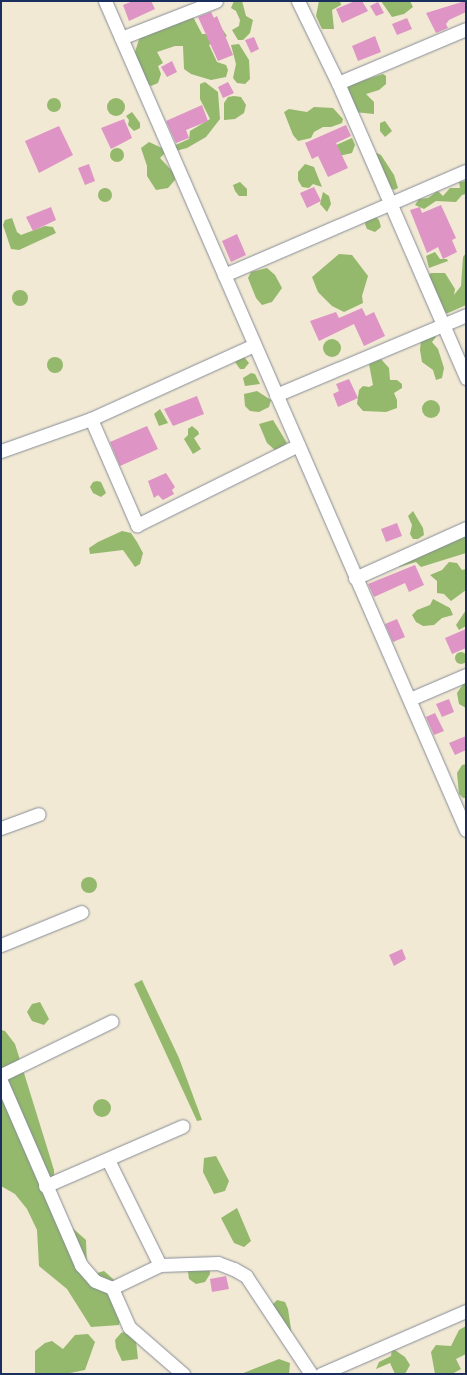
<!DOCTYPE html>
<html>
<head>
<meta charset="utf-8">
<style>
  body { margin:0 }
  #map { position:relative; width:467px; height:1375px; overflow:hidden; background:#f1e9d3; font-family:"Indie Flower",sans-serif }
  div>[style] { position:absolute }
  .forest>* { inset:0; background:#94b86c }
  .round { border-radius:50% }
  .building>* { inset:0; background:#de94c5 }
  .roads { filter:drop-shadow(0 0 1px #868c98) drop-shadow(0 0 1px #868c98) }
  .street>* { height:13px; margin:-6.5px; padding:0 6.5px; transform-origin:6.5px; border-radius:6.5px; background:#fff }
  span { translate:-50% -50%; white-space:nowrap; text-align:center; line-height:1.15; -webkit-text-stroke:3px #f6f6f2; paint-order:stroke }
  .frame { position:absolute; inset:0; border:2px solid #1b2f5e; pointer-events:none }
</style>
</head>
<body>
<div id="map">
  <div class="forest">
    <i style="clip-path:polygon(234px 1px,242px 1px,246px 16px,253px 20px,250px 33px,243px 40px,238px 40px,232px 30px,239px 26px,240px 20px,236px 11px,231px 8px)"></i>
    <i style="clip-path:polygon(319px 1px,340px 1px,341px 5px,332px 10px,334px 29px,322px 29px,316px 16px)"></i>
    <i style="clip-path:polygon(381px 1px,410px 1px,413px 7px,404px 14px,392px 17px)"></i>
    <i style="clip-path:polygon(192px 15px,202px 34px,210px 34px,220px 26px,227px 36px,209px 45px,217px 62px,226px 65px,228px 70px,226px 77px,211px 80px,191px 74px,184px 69px,183px 46px,175px 46px,157px 52px,163px 63px,158px 66px,161px 74px,158px 83px,151px 86px,142px 79px,136px 59px,135px 52px,141px 33px)"></i>
    <i style="clip-path:polygon(239px 44px,249px 60px,250px 79px,245px 84px,237px 83px,233px 78px,236px 64px,231px 45px)"></i>
    <i style="clip-path:polygon(383px 74px,386px 76px,386px 84px,379px 90px,366px 94px,374px 102px,374px 114px,354px 112px,346px 89px,352px 84px)"></i>
    <i style="clip-path:polygon(205px 82px,218px 92px,220px 119px,206px 137px,187px 148px,172px 152px,169px 148px,189px 139px,190px 131px,210px 119px,200px 99px,200px 84px)"></i>
    <i style="clip-path:polygon(234px 96px,241px 97px,246px 105px,244px 113px,235px 119px,224px 120px,224px 103px,228px 97px)"></i>
    <i class="round" style="left:47px;top:98px;width:14px;height:14px"></i>
    <i class="round" style="left:107px;top:98px;width:18px;height:18px"></i>
    <i style="clip-path:polygon(314px 107px,333px 108px,343px 119px,342px 123px,331px 127px,323px 127px,314px 132px,311px 138px,298px 141px,293px 135px,284px 112px,289px 109px,307px 112px)"></i>
    <i style="clip-path:polygon(132px 112px,140px 123px,140px 128px,134px 131px,128px 125px,129px 120px,126px 116px)"></i>
    <i style="clip-path:polygon(385px 121px,392px 131px,385px 137px,380px 131px,380px 123px)"></i>
    <i style="clip-path:polygon(352px 138px,355px 145px,352px 153px,339px 156px,334px 146px)"></i>
    <i style="clip-path:polygon(149px 142px,162px 148px,165px 153px,160px 158px,175px 174px,175px 180px,168px 188px,156px 190px,147px 176px,147px 166px,141px 148px)"></i>
    <i class="round" style="left:110px;top:148px;width:14px;height:14px"></i>
    <i style="clip-path:polygon(377px 153px,381px 155px,394px 175px,398px 188px,394px 190px,388px 187px,374px 157px)"></i>
    <i style="clip-path:polygon(305px 164px,314px 167px,322px 187px,313px 184px,309px 188px,302px 187px,298px 180px,298px 172px)"></i>
    <i style="clip-path:polygon(466px 181px,466px 194px,462px 195px,456px 202px,436px 201px,424px 209px,415px 205px,419px 199px,428px 198px,438px 191px,443px 196px,450px 188px,460px 188px,459px 182px)"></i>
    <i style="clip-path:polygon(240px 182px,247px 189px,247px 196px,239px 196px,235px 191px,233px 185px)"></i>
    <i class="round" style="left:98px;top:188px;width:14px;height:14px"></i>
    <i style="clip-path:polygon(323px 192px,329px 196px,331px 204px,327px 212px,320px 204px)"></i>
    <i style="clip-path:polygon(375px 216px,379px 220px,381px 227px,375px 232px,367px 229px,365px 224px,366px 218px)"></i>
    <i style="clip-path:polygon(12px 218px,17px 232px,21px 235px,45px 226px,53px 227px,56px 233px,19px 250px,11px 249px,3px 225px,5px 220px)"></i>
    <i style="clip-path:polygon(435px 252px,440px 259px,447px 259px,448px 261px,429px 268px,426px 256px)"></i>
    <i style="clip-path:polygon(466px 253px,466px 305px,448px 313px,441px 313px,427px 277px,431px 273px,445px 273px,455px 289px,454px 295px,461px 286px,463px 257px)"></i>
    <i style="clip-path:polygon(339px 254px,352px 255px,368px 276px,362px 296px,363px 303px,344px 312px,332px 306px,318px 292px,312px 277px)"></i>
    <i style="clip-path:polygon(267px 268px,275px 275px,282px 288px,272px 302px,262px 305px,256px 298px,248px 278px,251px 272px)"></i>
    <i class="round" style="left:12px;top:290px;width:16px;height:16px"></i>
    <i style="clip-path:polygon(432px 331px,436px 337px,432px 342px,438px 349px,444px 368px,442px 378px,436px 380px,433px 370px,422px 362px,420px 350px,421px 340px)"></i>
    <i class="round" style="left:323px;top:339px;width:18px;height:18px"></i>
    <i style="clip-path:polygon(241px 353px,249px 363px,244px 369px,240px 369px,235px 362px,234px 359px)"></i>
    <i class="round" style="left:47px;top:357px;width:16px;height:16px"></i>
    <i style="clip-path:polygon(381px 359px,389px 368px,390px 380px,397px 380px,402px 384px,402px 388px,394px 393px,397px 400px,397px 408px,386px 412px,363px 411px,357px 404px,359px 390px,363px 386px,369px 387px,373px 385px,369px 364px)"></i>
    <i style="clip-path:polygon(251px 373px,255px 374px,260px 384px,245px 386px,243px 378px)"></i>
    <i style="clip-path:polygon(257px 391px,271px 400px,269px 407px,259px 412px,250px 411px,245px 406px,244px 394px)"></i>
    <i class="round" style="left:422px;top:400px;width:18px;height:18px"></i>
    <i style="clip-path:polygon(160px 409px,168px 423px,159px 426px,154px 414px)"></i>
    <i style="clip-path:polygon(273px 420px,287px 443px,276px 451px,267px 443px,259px 424px)"></i>
    <i style="clip-path:polygon(192px 426px,198px 431px,199px 434px,194px 438px,201px 449px,193px 454px,184px 439px,188px 435px,188px 429px)"></i>
    <i style="clip-path:polygon(97px 481px,101px 482px,106px 493px,101px 497px,93px 493px,90px 487px,93px 482px)"></i>
    <i style="clip-path:polygon(413px 511px,423px 528px,424px 535px,418px 539px,413px 539px,410px 534px,412px 525px,408px 516px)"></i>
    <i style="clip-path:polygon(122px 531px,131px 533px,137px 542px,143px 553px,140px 564px,135px 567px,123px 550px,90px 554px,89px 548px,98px 542px)"></i>
    <i style="clip-path:polygon(466px 536px,466px 553px,421px 567px,416px 562px,399px 567px,399px 562px)"></i>
    <i style="clip-path:polygon(449px 562px,457px 563px,462px 570px,466px 569px,466px 590px,451px 601px,444px 594px,437px 593px,437px 581px,430px 575px,442px 570px)"></i>
    <i style="clip-path:polygon(433px 599px,450px 608px,453px 615px,442px 618px,434px 625px,423px 626px,416px 622px,412px 615px,417px 610px,430px 605px)"></i>
    <i style="clip-path:polygon(466px 610px,466px 626px,459px 630px,456px 625px)"></i>
    <i class="round" style="left:455px;top:652px;width:12px;height:12px"></i>
    <i style="clip-path:polygon(466px 680px,466px 708px,459px 704px,457px 693px)"></i>
    <i style="clip-path:polygon(466px 764px,466px 798px,463px 798px,459px 794px,457px 773px,462px 765px)"></i>
    <i class="round" style="left:81px;top:877px;width:16px;height:16px"></i>
    <i style="clip-path:polygon(142px 980px,179px 1058px,202px 1120px,197px 1121px,134px 984px)"></i>
    <i style="clip-path:polygon(40px 1002px,49px 1019px,44px 1025px,32px 1021px,27px 1012px,32px 1004px)"></i>
    <i style="clip-path:polygon(1px 1030px,5px 1031px,15px 1044px,54px 1170px,54px 1192px,69px 1225px,86px 1240px,87px 1267px,90px 1275px,104px 1271px,120px 1285px,124px 1300px,119px 1325px,91px 1327px,67px 1289px,39px 1266px,37px 1230px,27px 1209px,15px 1194px,1px 1186px)"></i>
    <i class="round" style="left:93px;top:1099px;width:18px;height:18px"></i>
    <i style="clip-path:polygon(216px 1156px,229px 1181px,225px 1191px,214px 1194px,203px 1172px,204px 1158px)"></i>
    <i style="clip-path:polygon(237px 1208px,251px 1241px,244px 1247px,234px 1243px,221px 1218px)"></i>
    <i style="clip-path:polygon(191px 1264px,209px 1264px,210px 1274px,205px 1282px,196px 1284px,189px 1279px,188px 1272px)"></i>
    <i style="clip-path:polygon(277px 1300px,285px 1302px,288px 1309px,292px 1336px,270px 1307px)"></i>
    <i style="clip-path:polygon(466px 1326px,466px 1354px,456px 1359px,461px 1369px,452px 1374px,435px 1374px,431px 1352px,436px 1345px,451px 1346px,459px 1330px)"></i>
    <i style="clip-path:polygon(130px 1330px,136px 1341px,138px 1359px,122px 1361px,116px 1348px,115px 1340px,121px 1333px)"></i>
    <i style="clip-path:polygon(88px 1334px,95px 1342px,85px 1370px,65px 1374px,35px 1374px,35px 1351px,45px 1343px,52px 1341px,63px 1349px,75px 1335px)"></i>
    <i style="clip-path:polygon(392px 1348px,405px 1357px,410px 1365px,405px 1374px,395px 1374px,390px 1363px,376px 1369px,379px 1362px,391px 1356px)"></i>
    <i style="clip-path:polygon(279px 1359px,290px 1363px,289px 1374px,241px 1374px)"></i>
  </div>
  <div class="building">
    <i style="clip-path:polygon(133px 1px,151px 1px,155px 9px,129px 21px,123px 5px)"></i>
    <i style="clip-path:polygon(355px 1px,362px 1px,368px 11px,342px 23px,336px 9px)"></i>
    <i style="clip-path:polygon(465px 1px,466px 12px,449px 20px,446px 24px,448px 28px,436px 33px,426px 13px)"></i>
    <i style="clip-path:polygon(378px 2px,384px 13px,376px 16px,370px 6px)"></i>
    <i style="clip-path:polygon(211px 12px,214px 18px,217px 16px,233px 55px,218px 61px,198px 17px)"></i>
    <i style="clip-path:polygon(407px 18px,412px 29px,397px 35px,392px 24px)"></i>
    <i style="clip-path:polygon(375px 36px,381px 52px,358px 61px,352px 46px)"></i>
    <i style="clip-path:polygon(254px 37px,259px 49px,251px 53px,245px 40px)"></i>
    <i style="clip-path:polygon(172px 61px,177px 72px,167px 77px,161px 67px)"></i>
    <i style="clip-path:polygon(228px 82px,234px 93px,223px 98px,218px 87px)"></i>
    <i style="clip-path:polygon(202px 105px,208px 121px,186px 130px,189px 138px,176px 143px,166px 121px)"></i>
    <i style="clip-path:polygon(124px 119px,132px 138px,111px 149px,101px 128px)"></i>
    <i style="clip-path:polygon(346px 125px,351px 136px,336px 143px,348px 168px,328px 177px,318px 156px,312px 159px,305px 143px)"></i>
    <i style="clip-path:polygon(59px 126px,73px 155px,39px 173px,25px 141px)"></i>
    <i style="clip-path:polygon(89px 164px,95px 181px,85px 185px,78px 168px)"></i>
    <i style="clip-path:polygon(314px 187px,321px 201px,307px 208px,300px 193px)"></i>
    <i style="clip-path:polygon(441px 205px,456px 238px,452px 240px,457px 252px,443px 259px,438px 247px,427px 253px,410px 210px,420px 207px,422px 213px)"></i>
    <i style="clip-path:polygon(51px 207px,56px 220px,33px 231px,26px 217px)"></i>
    <i style="clip-path:polygon(237px 234px,246px 255px,231px 262px,222px 241px)"></i>
    <i style="clip-path:polygon(362px 308px,366px 316px,374px 312px,385px 336px,364px 346px,354px 324px,319px 341px,310px 321px,336px 312px,339px 318px)"></i>
    <i style="clip-path:polygon(349px 379px,358px 398px,338px 407px,333px 394px,339px 391px,336px 384px)"></i>
    <i style="clip-path:polygon(197px 396px,204px 414px,173px 426px,164px 409px)"></i>
    <i style="clip-path:polygon(147px 426px,158px 449px,120px 466px,110px 442px)"></i>
    <i style="clip-path:polygon(166px 473px,175px 487px,172px 490px,174px 494px,163px 500px,158px 495px,154px 498px,148px 481px)"></i>
    <i style="clip-path:polygon(397px 523px,402px 536px,386px 542px,381px 529px)"></i>
    <i style="clip-path:polygon(415px 565px,424px 585px,409px 592px,405px 583px,374px 597px,368px 584px)"></i>
    <i style="clip-path:polygon(397px 619px,405px 637px,393px 642px,385px 624px)"></i>
    <i style="clip-path:polygon(466px 629px,466px 648px,452px 654px,445px 638px)"></i>
    <i style="clip-path:polygon(449px 699px,454px 712px,442px 717px,436px 704px)"></i>
    <i style="clip-path:polygon(435px 713px,444px 731px,434px 735px,426px 717px)"></i>
    <i style="clip-path:polygon(466px 736px,466px 750px,455px 755px,449px 743px)"></i>
    <i style="clip-path:polygon(402px 949px,406px 959px,394px 966px,389px 955px)"></i>
    <i style="clip-path:polygon(226px 1276px,229px 1289px,212px 1292px,210px 1279px)"></i>
  </div>
  <div class="roads">
    <div class="street">
      <i style="left:105px;top:1px;width:904px;rotate:66.47deg"></i>
      <i style="left:298px;top:1px;width:91px;rotate:64deg"></i>
      <i style="left:338px;top:83px;width:322px;rotate:66.5deg"></i>
      <i style="left:121px;top:38px;width:102px;rotate:-21.3deg"></i>
      <i style="left:338px;top:83px;width:139px;rotate:-22.9deg"></i>
      <i style="left:224px;top:275px;width:263px;rotate:-23.3deg"></i>
      <i style="left:276px;top:395px;width:206px;rotate:-22.8deg"></i>
      <i style="left:91px;top:419px;width:116px;rotate:66.5deg"></i>
      <i style="left:137px;top:525px;width:180px;rotate:-26.4deg"></i>
      <i style="left:1px;top:451px;width:96px;rotate:-19.6deg"></i>
      <i style="left:91px;top:419px;width:179px;rotate:-24.4deg"></i>
      <i style="left:355px;top:578px;width:122px;rotate:-24.2deg"></i>
      <i style="left:410px;top:699px;width:61px;rotate:-23.2deg"></i>
      <i style="left:1px;top:828px;width:40px;rotate:-20.2deg"></i>
      <i style="left:1px;top:945px;width:87px;rotate:-22.2deg"></i>
      <i style="left:1px;top:1075px;width:123px;rotate:-25.9deg"></i>
      <i style="left:1px;top:1081px;width:201px;rotate:66.5deg"></i>
      <i style="left:81px;top:1265px;width:21px;rotate:49deg"></i>
      <i style="left:95px;top:1281px;width:18px;rotate:22deg"></i>
      <i style="left:112px;top:1288px;width:43px;rotate:66.4deg"></i>
      <i style="left:129px;top:1327px;width:72px;rotate:41deg"></i>
      <i style="left:108px;top:1160px;width:117px;rotate:63.7deg"></i>
      <i style="left:45px;top:1186px;width:150px;rotate:-23.5deg"></i>
      <i style="left:112px;top:1288px;width:53px;rotate:-25.6deg"></i>
      <i style="left:160px;top:1265px;width:58px;rotate:-2deg"></i>
      <i style="left:218px;top:1263px;width:17px;rotate:21deg"></i>
      <i style="left:234px;top:1269px;width:14px;rotate:30deg"></i>
      <i style="left:246px;top:1276px;width:118px;rotate:56.4deg"></i>
      <i style="left:321px;top:1374px;width:158px;rotate:-23.5deg"></i>
    </div>
  </div>
  <div class="frame"></div>
</div>
</body>
</html>
